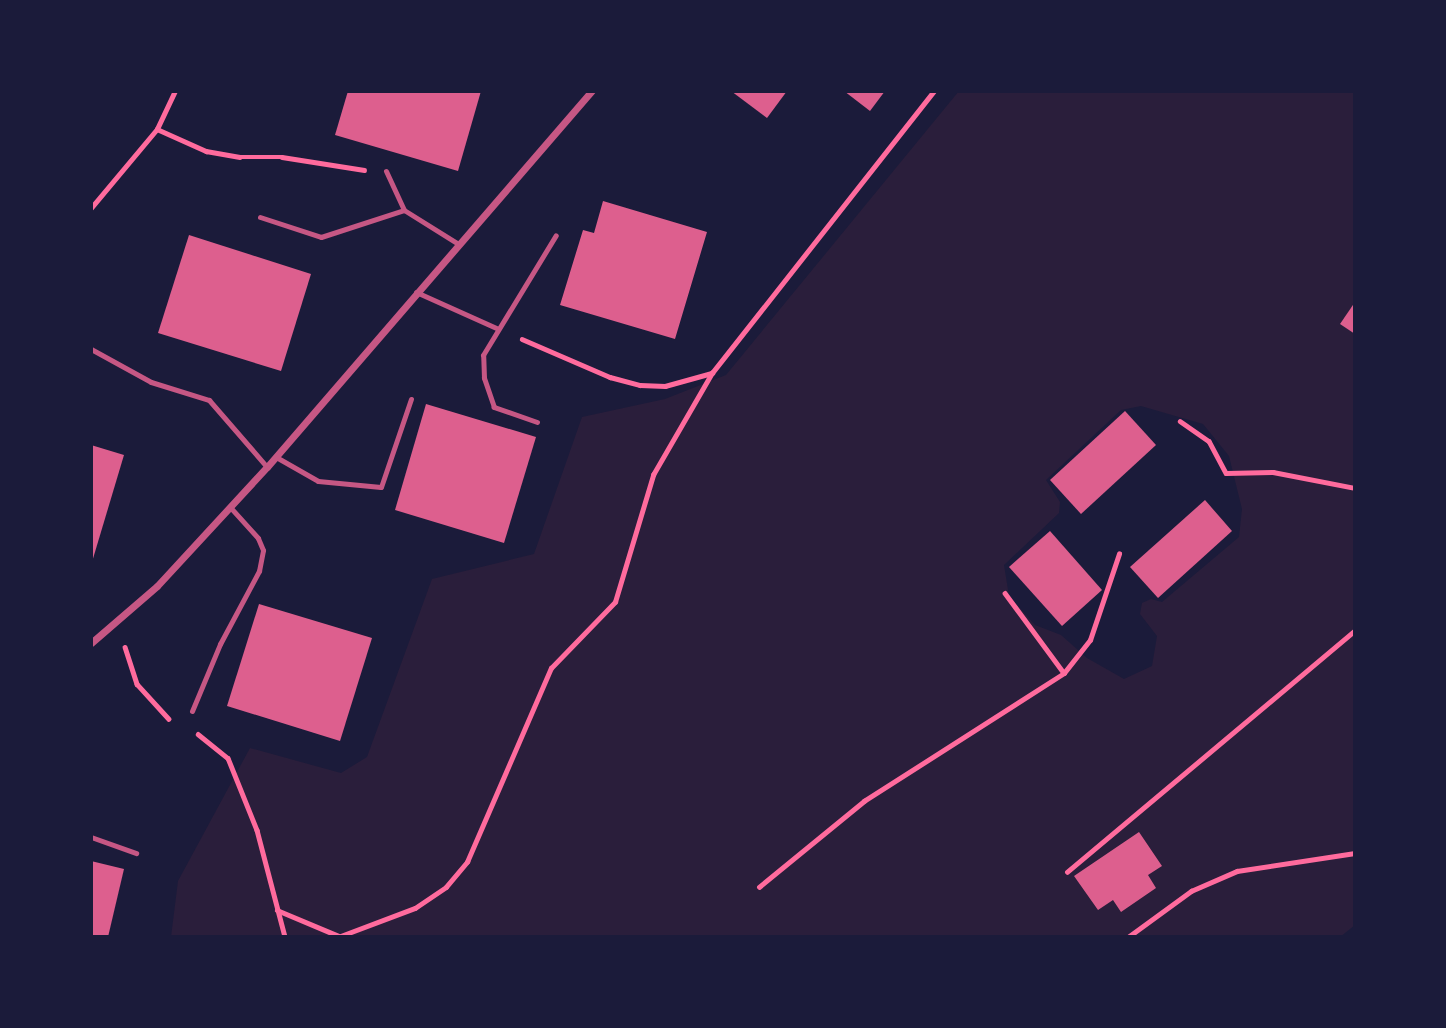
<!DOCTYPE html>
<html>
<head>
<meta charset="utf-8">
<style>
  body { margin:0 }
  #map { position:relative; width:1446px; height:1028px; overflow:hidden; background:#1b1b3a; font-family:Montserrat,sans-serif }
  div>[style] { position:absolute }
  .green>* { inset:0; background:#2a1e3b }
  .building>* { inset:0; background:#dd5f8e }
  .path>* { height:4.5px; margin:-2.25px; padding:0 2.25px; transform-origin:2.25px; border-radius:2.25px; background:#ff6b9d }
  .service>* { height:5px; margin:-2.5px; padding:0 2.5px; transform-origin:2.5px; border-radius:2.5px; background:#c65784 }
  .minor>* { height:7px; margin:-3.5px; padding:0 3.5px; transform-origin:3.5px; border-radius:3.5px; background:#c65784 }
  span { translate:-50% -50%; white-space:nowrap; text-align:center; line-height:1.15; -webkit-text-stroke:6px #1b1b3a; paint-order:stroke }
  .frame { position:absolute; inset:0; border:93px solid #1b1b3a; pointer-events:none }
</style>
</head>
<body>
<div id="map">
  <div class="green">
    <i style="clip-path:polygon(evenodd,959px 91px,1355px 91px,1355px 925px,1340px 937px,171px 937px,178px 881px,250px 748px,341px 773px,367px 757px,432px 579px,534px 554px,582px 417px,665px 399px,726px 375px,959px 91px,1141px 406px,1203px 424px,1229px 456px,1242px 509px,1239px 537px,1162px 602px,1151px 599px,1142px 603px,1140px 614px,1157px 636px,1152px 666px,1124px 679px,1087px 658px,1061px 635px,1035px 625px,1009px 596px,1004px 565px,1059px 513px,1060px 502px,1046px 480px,1121px 410px,1141px 406px)"></i>
  </div>
  <div class="building">
    <i style="clip-path:polygon(348px 91px,481px 91px,458px 171px,335px 135px)"></i>
    <i style="clip-path:polygon(731px 91px,787px 91px,767px 118px)"></i>
    <i style="clip-path:polygon(844px 91px,885px 91px,870px 111px)"></i>
    <i style="clip-path:polygon(603px 201px,707px 232px,675px 339px,560px 305px,583px 230px,594px 233px)"></i>
    <i style="clip-path:polygon(189px 235px,311px 274px,281px 371px,158px 333px)"></i>
    <i style="clip-path:polygon(1355px 302px,1355px 334px,1340px 324px)"></i>
    <i style="clip-path:polygon(426px 404px,536px 437px,504px 543px,395px 510px)"></i>
    <i style="clip-path:polygon(1125px 411px,1156px 445px,1081px 514px,1050px 480px)"></i>
    <i style="clip-path:polygon(91px 445px,124px 455px,92px 562px,91px 562px)"></i>
    <i style="clip-path:polygon(1205px 500px,1232px 531px,1158px 598px,1130px 567px)"></i>
    <i style="clip-path:polygon(1050px 531px,1102px 590px,1062px 626px,1009px 567px)"></i>
    <i style="clip-path:polygon(259px 604px,372px 638px,340px 741px,227px 706px)"></i>
    <i style="clip-path:polygon(1139px 832px,1162px 866px,1148px 875px,1156px 888px,1121px 912px,1113px 900px,1098px 910px,1074px 876px)"></i>
    <i style="clip-path:polygon(91px 861px,124px 869px,108px 937px,91px 937px)"></i>
  </div>
  <div class="path">
    <i style="left:157px;top:129px;width:54px;rotate:24.2deg"></i>
    <i style="left:206px;top:151px;width:34px;rotate:10deg"></i>
    <i style="left:239px;top:157px;width:43px"></i>
    <i style="left:282px;top:157px;width:83px;rotate:9deg"></i>
    <i style="left:91px;top:208px;width:103px;rotate:-50.1deg"></i>
    <i style="left:157px;top:129px;width:42px;rotate:-64.7deg"></i>
    <i style="left:522px;top:339px;width:96px;rotate:23.4deg"></i>
    <i style="left:610px;top:377px;width:31px;rotate:15deg"></i>
    <i style="left:640px;top:385px;width:25px;rotate:2deg"></i>
    <i style="left:665px;top:386px;width:49px;rotate:-15.5deg"></i>
    <i style="left:712px;top:373px;width:359px;rotate:-51.8deg"></i>
    <i style="left:1180px;top:421px;width:35px;rotate:35deg"></i>
    <i style="left:1209px;top:441px;width:36px;rotate:62deg"></i>
    <i style="left:1226px;top:473px;width:47px;rotate:-1.2deg"></i>
    <i style="left:1273px;top:472px;width:84px;rotate:11deg"></i>
    <i style="left:1005px;top:593px;width:99px;rotate:53.6deg"></i>
    <i style="left:125px;top:647px;width:39px;rotate:72deg"></i>
    <i style="left:137px;top:684px;width:47px;rotate:47.6deg"></i>
    <i style="left:198px;top:734px;width:38px;rotate:39deg"></i>
    <i style="left:228px;top:758px;width:78px;rotate:68.1deg"></i>
    <i style="left:257px;top:830px;width:111px;rotate:75.3deg"></i>
    <i style="left:1067px;top:872px;width:376px;rotate:-40deg"></i>
    <i style="left:759px;top:887px;width:136px;rotate:-39.3deg"></i>
    <i style="left:864px;top:801px;width:237px;rotate:-32.6deg"></i>
    <i style="left:1064px;top:673px;width:42px;rotate:-51.8deg"></i>
    <i style="left:1090px;top:640px;width:91px;rotate:-71.4deg"></i>
    <i style="left:277px;top:910px;width:67px;rotate:22.8deg"></i>
    <i style="left:338px;top:937px;width:82px;rotate:-20.6deg"></i>
    <i style="left:415px;top:908px;width:37px;rotate:-34deg"></i>
    <i style="left:446px;top:887px;width:33px;rotate:-50deg"></i>
    <i style="left:467px;top:862px;width:211px;rotate:-66.6deg"></i>
    <i style="left:551px;top:668px;width:92px;rotate:-45.9deg"></i>
    <i style="left:615px;top:602px;width:133px;rotate:-73.3deg"></i>
    <i style="left:653px;top:475px;width:118px;rotate:-60deg"></i>
    <i style="left:1128px;top:937px;width:78px;rotate:-36.1deg"></i>
    <i style="left:1191px;top:891px;width:50px;rotate:-23.5deg"></i>
    <i style="left:1237px;top:871px;width:119px;rotate:-8.7deg"></i>
  </div>
  <div class="service">
    <i style="left:386px;top:171px;width:43px;rotate:65.2deg"></i>
    <i style="left:260px;top:217px;width:64px;rotate:18.2deg"></i>
    <i style="left:321px;top:237px;width:87px;rotate:-18deg"></i>
    <i style="left:404px;top:210px;width:62px;rotate:31.9deg"></i>
    <i style="left:416px;top:292px;width:88px;rotate:24.2deg"></i>
    <i style="left:91px;top:349px;width:68px;rotate:28.8deg"></i>
    <i style="left:151px;top:382px;width:61px;rotate:17.2deg"></i>
    <i style="left:209px;top:400px;width:89px;rotate:49.1deg"></i>
    <i style="left:537px;top:422px;width:46px;rotate:-160.8deg"></i>
    <i style="left:494px;top:407px;width:31px;rotate:-109deg"></i>
    <i style="left:484px;top:378px;width:23px;rotate:-92deg"></i>
    <i style="left:483px;top:355px;width:140px;rotate:-58.7deg"></i>
    <i style="left:276px;top:457px;width:48px;rotate:29.7deg"></i>
    <i style="left:318px;top:481px;width:63px;rotate:5.4deg"></i>
    <i style="left:381px;top:487px;width:93px;rotate:-71.2deg"></i>
    <i style="left:192px;top:711px;width:73px;rotate:-67.3deg"></i>
    <i style="left:220px;top:644px;width:83px;rotate:-61.9deg"></i>
    <i style="left:259px;top:571px;width:21px;rotate:-79deg"></i>
    <i style="left:263px;top:550px;width:13px;rotate:-113deg"></i>
    <i style="left:258px;top:538px;width:42px;rotate:-132.1deg"></i>
    <i style="left:91px;top:837px;width:48px;rotate:19.6deg"></i>
  </div>
  <div class="minor">
    <i style="left:91px;top:643px;width:87px;rotate:-40.8deg"></i>
    <i style="left:157px;top:586px;width:162px;rotate:-47.3deg"></i>
    <i style="left:267px;top:467px;width:497px;rotate:-49.2deg"></i>
  </div>
  <div class="frame"></div>
</div>
</body>
</html>
